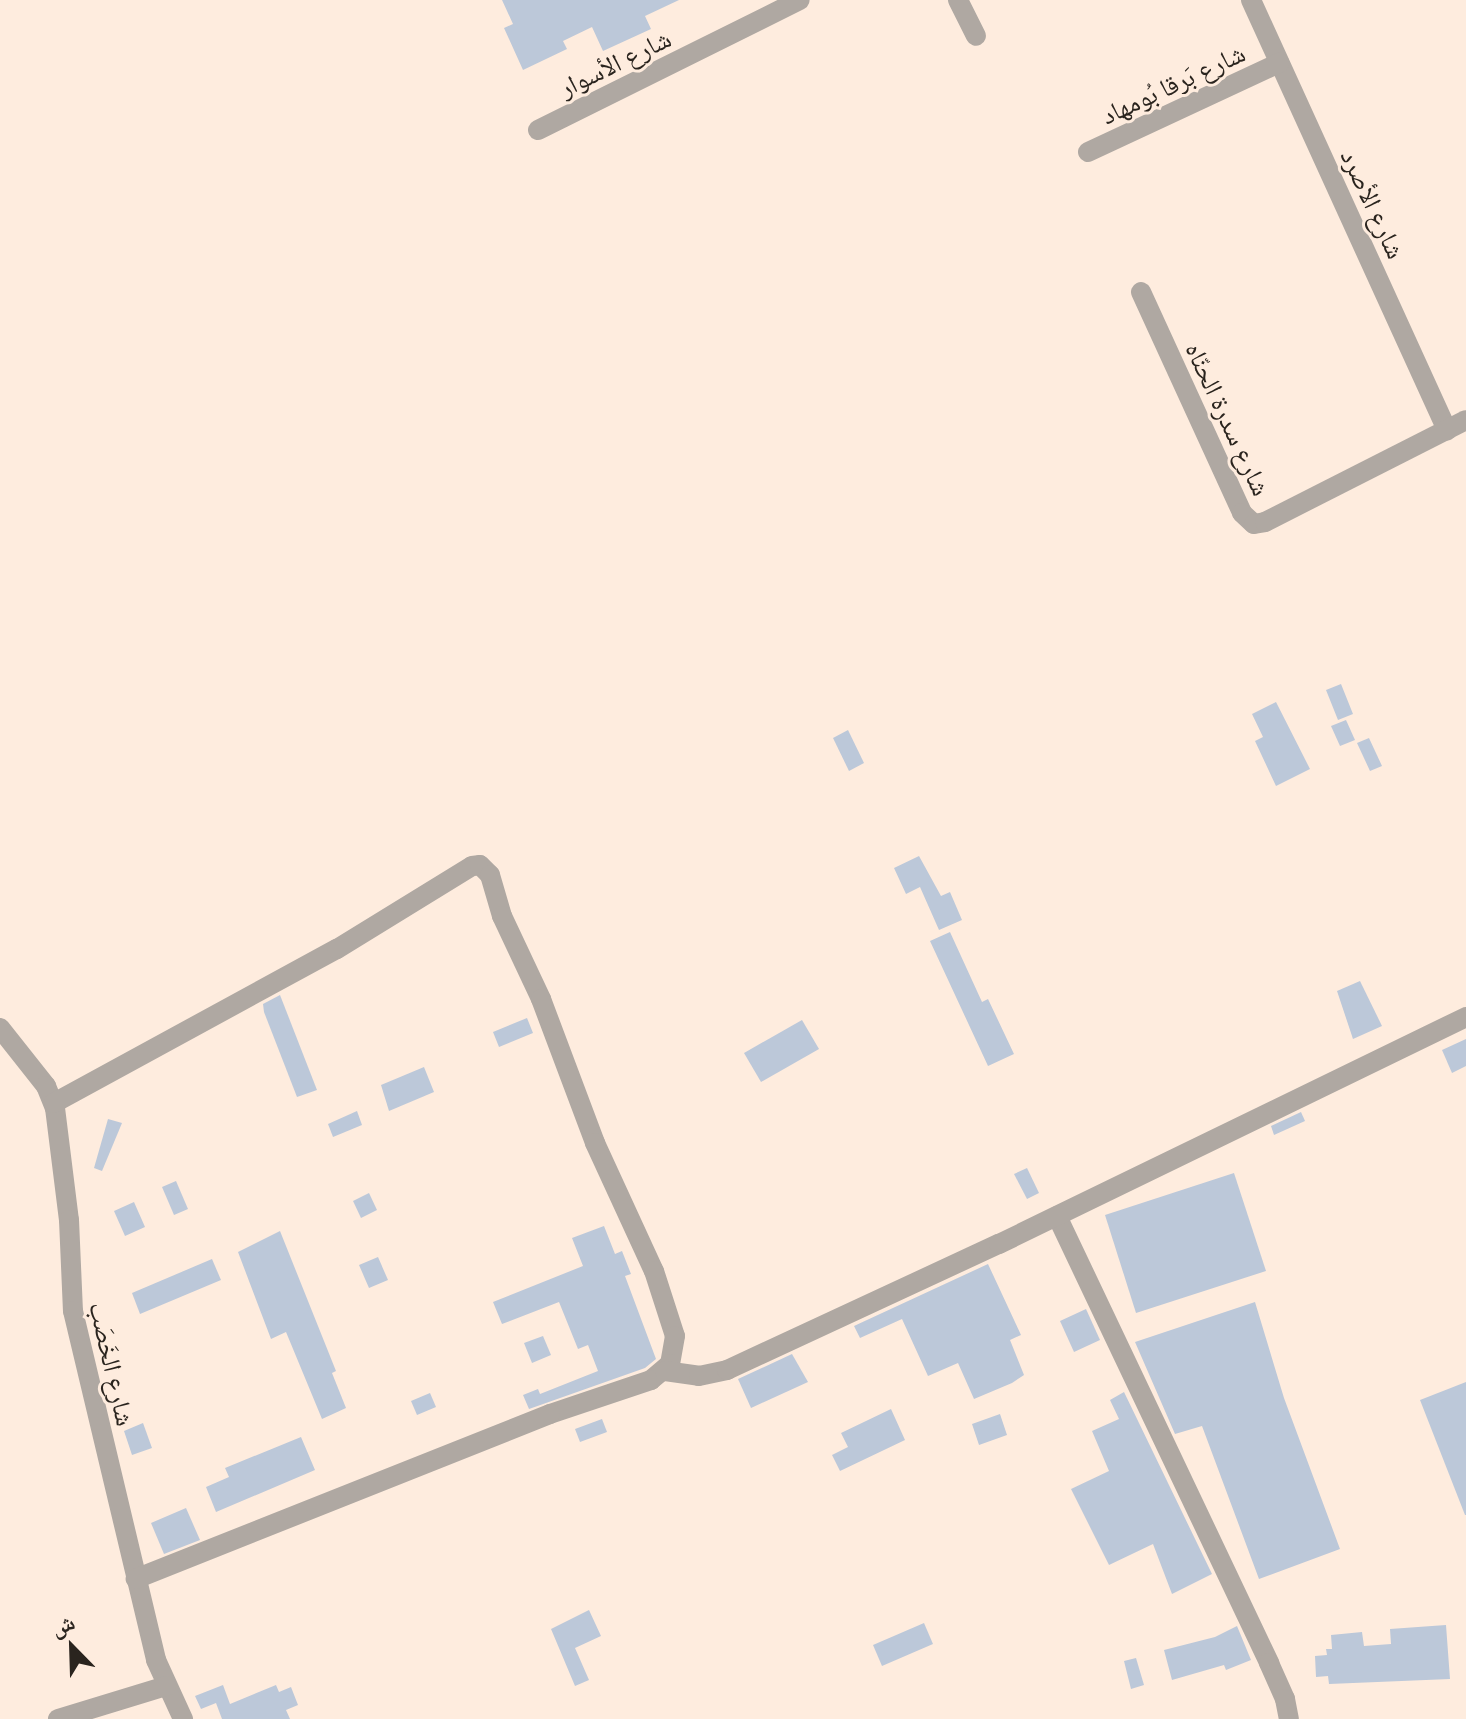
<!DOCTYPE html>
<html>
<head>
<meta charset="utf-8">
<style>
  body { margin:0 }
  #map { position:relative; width:1466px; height:1719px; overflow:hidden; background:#feecde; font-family:"IBM Plex Sans","Noto Naskh Arabic",sans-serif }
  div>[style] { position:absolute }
  .building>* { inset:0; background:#bcc8d9 }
  .minor>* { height:20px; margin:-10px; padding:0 10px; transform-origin:10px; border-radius:10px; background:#afa8a2 }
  span { translate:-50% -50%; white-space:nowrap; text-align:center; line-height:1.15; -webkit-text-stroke:6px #feecde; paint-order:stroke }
  .street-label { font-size:26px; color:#2a241e }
  .north { position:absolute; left:32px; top:1607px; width:80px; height:80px; -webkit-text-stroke:6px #feecde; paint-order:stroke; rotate:337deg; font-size:22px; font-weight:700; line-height:32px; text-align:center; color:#2a241e }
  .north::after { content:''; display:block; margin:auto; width:28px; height:36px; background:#2a241e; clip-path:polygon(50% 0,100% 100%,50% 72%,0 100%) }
</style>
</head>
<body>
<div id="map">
  <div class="building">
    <i style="clip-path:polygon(502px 0,679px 0,645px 16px,651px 29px,603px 51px,592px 27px,563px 41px,567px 49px,523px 70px,504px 28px,513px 24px)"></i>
    <i style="clip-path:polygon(1341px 684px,1353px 714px,1338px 720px,1326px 690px)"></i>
    <i style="clip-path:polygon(1276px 702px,1310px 769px,1276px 786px,1255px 741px,1263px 737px,1252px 714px)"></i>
    <i style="clip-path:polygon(1346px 720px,1355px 740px,1340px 746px,1331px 726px)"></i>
    <i style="clip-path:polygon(848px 730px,864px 763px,849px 771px,833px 738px)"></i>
    <i style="clip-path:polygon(1369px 738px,1382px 766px,1370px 771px,1357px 743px)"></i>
    <i style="clip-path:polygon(919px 856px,941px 896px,950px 892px,962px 920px,939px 930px,920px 887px,906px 894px,894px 868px)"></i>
    <i style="clip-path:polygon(950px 932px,982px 1002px,988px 999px,1014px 1054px,988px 1066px,930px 941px)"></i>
    <i style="clip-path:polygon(1360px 981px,1382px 1026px,1353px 1039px,1337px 991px)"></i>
    <i style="clip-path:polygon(280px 995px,317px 1090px,297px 1097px,264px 1012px,263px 1004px)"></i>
    <i style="clip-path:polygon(527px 1018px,533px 1033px,499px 1047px,493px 1032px)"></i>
    <i style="clip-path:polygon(802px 1020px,819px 1049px,761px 1082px,744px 1053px)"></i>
    <i style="clip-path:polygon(1466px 1039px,1466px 1066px,1452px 1073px,1442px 1050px)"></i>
    <i style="clip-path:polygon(424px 1067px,434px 1092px,389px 1111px,381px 1085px)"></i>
    <i style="clip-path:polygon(357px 1111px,362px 1125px,333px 1137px,328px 1124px)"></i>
    <i style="clip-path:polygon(1301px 1112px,1305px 1121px,1274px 1135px,1271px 1126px)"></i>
    <i style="clip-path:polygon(108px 1119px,122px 1123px,102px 1171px,94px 1168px)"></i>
    <i style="clip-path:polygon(1027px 1168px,1039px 1193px,1027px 1199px,1014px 1174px)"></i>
    <i style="clip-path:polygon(1234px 1173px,1266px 1271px,1136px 1313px,1105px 1215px)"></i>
    <i style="clip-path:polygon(176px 1181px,188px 1209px,174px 1215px,162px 1187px)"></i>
    <i style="clip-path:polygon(369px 1193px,377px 1210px,361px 1218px,353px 1201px)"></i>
    <i style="clip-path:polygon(134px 1202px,145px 1227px,125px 1236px,114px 1211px)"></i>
    <i style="clip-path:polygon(604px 1226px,615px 1254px,622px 1251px,631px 1274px,625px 1276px,656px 1359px,645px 1368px,529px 1409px,523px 1395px,538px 1389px,540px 1394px,598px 1371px,588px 1345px,578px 1349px,559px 1302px,502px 1324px,493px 1302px,583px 1266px,572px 1238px)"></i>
    <i style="clip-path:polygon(280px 1231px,336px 1371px,332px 1373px,346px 1408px,322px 1419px,286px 1332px,271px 1339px,238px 1252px)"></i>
    <i style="clip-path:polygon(378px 1257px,388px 1280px,369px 1288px,359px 1265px)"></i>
    <i style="clip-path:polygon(212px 1259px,221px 1280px,140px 1314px,132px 1293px)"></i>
    <i style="clip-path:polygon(988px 1264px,1021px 1335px,1010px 1340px,1024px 1375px,1012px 1383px,974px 1399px,958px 1363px,928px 1376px,902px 1319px,860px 1338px,854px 1326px)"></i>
    <i style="clip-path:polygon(1255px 1302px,1284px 1398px,1340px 1549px,1259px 1579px,1202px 1426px,1175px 1434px,1135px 1342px)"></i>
    <i style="clip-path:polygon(1086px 1309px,1100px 1340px,1074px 1352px,1060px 1321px)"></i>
    <i style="clip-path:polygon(543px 1336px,551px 1355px,532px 1363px,524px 1343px)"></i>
    <i style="clip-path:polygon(792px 1354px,808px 1382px,751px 1408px,738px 1379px)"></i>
    <i style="clip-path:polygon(1466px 1382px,1466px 1515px,1465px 1515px,1420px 1400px)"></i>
    <i style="clip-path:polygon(1124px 1392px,1212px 1574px,1172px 1594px,1153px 1544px,1109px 1565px,1071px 1489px,1109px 1471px,1092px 1431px,1119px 1419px,1110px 1400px)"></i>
    <i style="clip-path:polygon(430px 1393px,436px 1407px,417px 1415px,411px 1401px)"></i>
    <i style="clip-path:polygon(891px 1409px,905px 1440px,840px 1471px,832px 1455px,848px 1447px,841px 1433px)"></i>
    <i style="clip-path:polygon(1000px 1414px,1007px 1435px,979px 1445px,972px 1424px)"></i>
    <i style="clip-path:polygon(602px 1419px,607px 1432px,580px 1442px,575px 1429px)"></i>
    <i style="clip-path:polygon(143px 1423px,152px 1448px,132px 1455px,124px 1431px)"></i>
    <i style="clip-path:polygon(301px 1437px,315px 1470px,216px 1512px,206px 1487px,229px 1477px,225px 1468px)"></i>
    <i style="clip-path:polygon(186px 1508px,200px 1540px,164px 1554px,151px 1523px)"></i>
    <i style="clip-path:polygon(589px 1610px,601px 1636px,575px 1648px,589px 1680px,575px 1686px,551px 1629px)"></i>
    <i style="clip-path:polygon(924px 1623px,933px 1644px,882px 1666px,873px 1645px)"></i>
    <i style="clip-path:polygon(1446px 1625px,1450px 1679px,1329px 1684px,1328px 1676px,1316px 1677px,1315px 1656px,1327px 1655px,1326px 1649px,1332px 1649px,1331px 1635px,1362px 1632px,1364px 1646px,1391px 1644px,1390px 1629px)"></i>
    <i style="clip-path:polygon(1237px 1626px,1251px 1660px,1226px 1670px,1224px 1665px,1172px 1680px,1164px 1650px,1215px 1637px)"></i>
    <i style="clip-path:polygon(1136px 1658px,1144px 1685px,1131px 1689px,1124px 1661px)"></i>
    <i style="clip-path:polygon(223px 1685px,230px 1704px,276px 1685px,279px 1692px,291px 1687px,298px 1705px,286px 1710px,290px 1719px,222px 1719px,216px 1703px,201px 1709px,195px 1696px)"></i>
  </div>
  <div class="minor">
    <i style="left:958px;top:0;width:40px;rotate:63.4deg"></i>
    <i style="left:1251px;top:0;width:473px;rotate:65.5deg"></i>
    <i style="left:538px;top:130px;width:292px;rotate:-26.4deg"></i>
    <i style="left:1088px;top:152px;width:211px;rotate:-25deg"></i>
    <i style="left:1141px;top:292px;width:243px;rotate:65.4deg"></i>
    <i style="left:1242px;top:513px;width:16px;rotate:43deg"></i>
    <i style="left:1254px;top:524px;width:11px;rotate:-10deg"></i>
    <i style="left:1265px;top:522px;width:225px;rotate:-26.9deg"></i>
    <i style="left:0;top:1028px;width:74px;rotate:51.6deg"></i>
    <i style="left:46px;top:1086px;width:24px;rotate:68deg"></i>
    <i style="left:55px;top:1108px;width:113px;rotate:82.9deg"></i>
    <i style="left:69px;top:1220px;width:91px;rotate:87.5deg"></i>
    <i style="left:73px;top:1311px;width:359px;rotate:76.6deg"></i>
    <i style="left:156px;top:1660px;width:65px;rotate:65.4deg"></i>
    <i style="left:54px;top:1103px;width:322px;rotate:-28.6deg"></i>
    <i style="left:337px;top:949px;width:158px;rotate:-31.6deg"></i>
    <i style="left:472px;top:866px;width:8px;rotate:-7deg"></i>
    <i style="left:480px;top:865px;width:14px;rotate:45deg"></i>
    <i style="left:490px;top:875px;width:43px;rotate:73.7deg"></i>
    <i style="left:502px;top:916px;width:92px;rotate:64.8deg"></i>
    <i style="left:541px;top:999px;width:154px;rotate:69.4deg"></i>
    <i style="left:595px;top:1143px;width:141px;rotate:65.3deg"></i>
    <i style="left:654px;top:1271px;width:68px;rotate:72.1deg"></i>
    <i style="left:675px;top:1336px;width:28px;rotate:100deg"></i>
    <i style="left:670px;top:1364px;width:25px;rotate:140deg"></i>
    <i style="left:651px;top:1380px;width:107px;rotate:161.4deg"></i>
    <i style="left:550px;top:1414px;width:446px;rotate:158.3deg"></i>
    <i style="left:1057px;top:1216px;width:495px;rotate:64.6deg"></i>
    <i style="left:1269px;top:1663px;width:39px;rotate:66deg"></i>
    <i style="left:1285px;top:1699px;width:20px;rotate:79deg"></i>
    <i style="left:665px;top:1371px;width:34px;rotate:8deg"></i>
    <i style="left:699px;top:1376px;width:29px;rotate:-12deg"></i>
    <i style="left:727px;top:1370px;width:300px;rotate:-24.9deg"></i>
    <i style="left:999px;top:1244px;width:519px;rotate:-25.92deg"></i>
    <i style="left:58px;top:1719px;width:113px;rotate:-17deg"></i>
  </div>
  <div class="street-label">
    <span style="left:615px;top:63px;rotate:-26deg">شارع الأسوار</span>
    <span style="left:1173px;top:84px;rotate:-25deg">شارع بَرقا بُومهاد</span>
    <span style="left:1373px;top:204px;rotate:65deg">شارع الأصرد</span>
    <span style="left:1228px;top:419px;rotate:65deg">شارع سدرة الحنّاه</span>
    <span style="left:112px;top:1364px;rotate:77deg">شارع الخَصَب</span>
  </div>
  <div class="north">ش</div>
</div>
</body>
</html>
